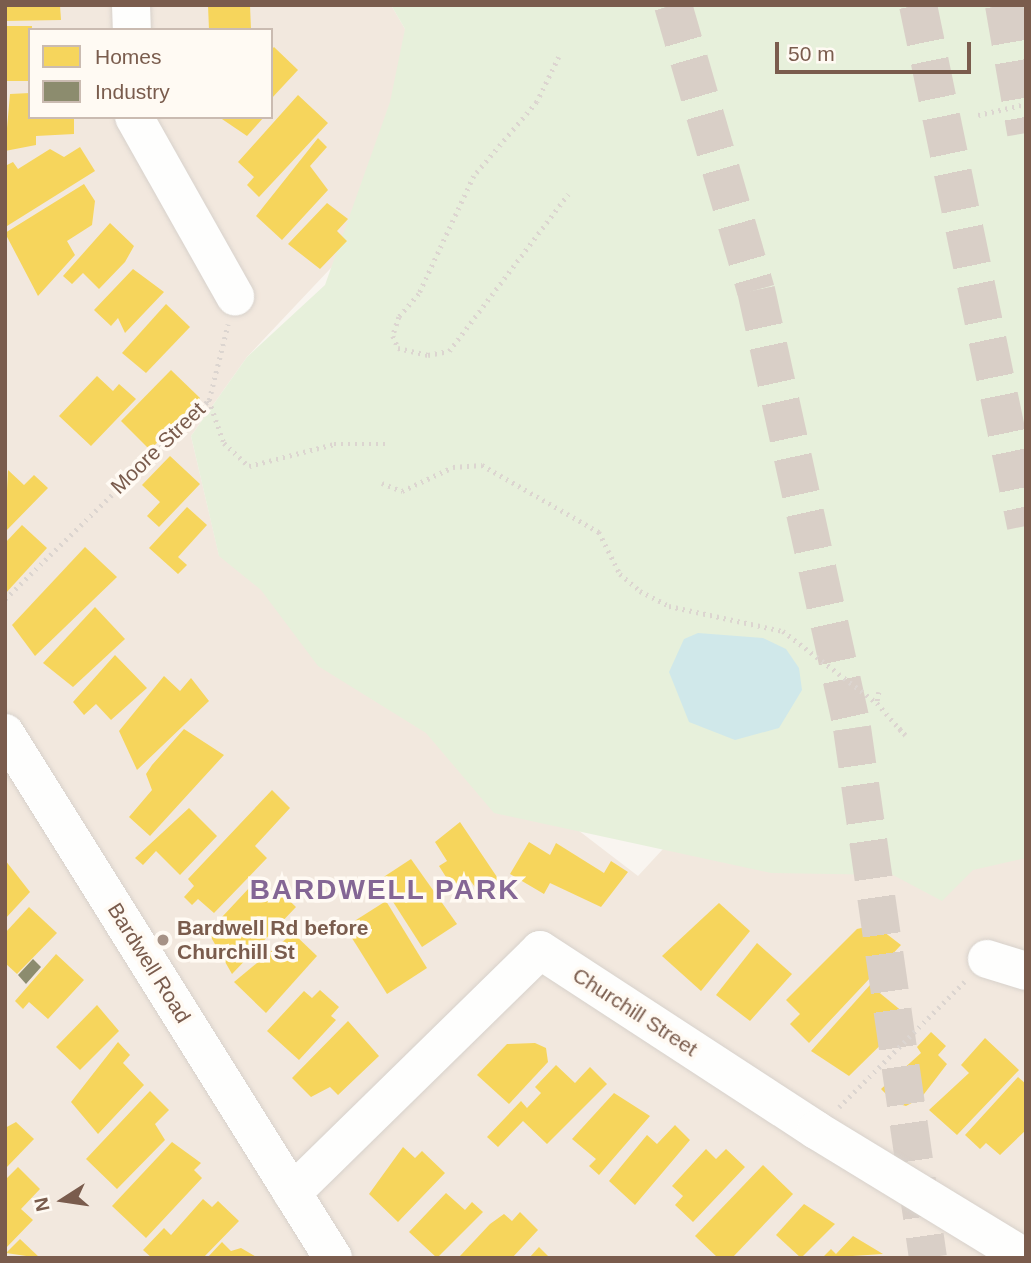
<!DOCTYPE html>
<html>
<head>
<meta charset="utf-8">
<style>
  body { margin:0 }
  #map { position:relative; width:1031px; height:1263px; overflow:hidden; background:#f9f5f0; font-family:Helvetica,sans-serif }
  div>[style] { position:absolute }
  .residential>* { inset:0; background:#f2e8de }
  .green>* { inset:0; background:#e7f0db }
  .water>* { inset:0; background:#d0e8ea }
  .homes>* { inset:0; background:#f6d55c }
  .industry>* { inset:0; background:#8c8c6e }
  .highway-tunnel>* { height:38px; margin-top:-19px; transform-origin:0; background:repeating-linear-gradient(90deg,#d9cfc7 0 38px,transparent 0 57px) }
  .path>* { height:4.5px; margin-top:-2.25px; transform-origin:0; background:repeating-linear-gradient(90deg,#dcd5d0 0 2px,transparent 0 7px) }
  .roads { filter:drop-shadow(0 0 2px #d7d1cb) drop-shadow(0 0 2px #d7d1cb) }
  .minor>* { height:38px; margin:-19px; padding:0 19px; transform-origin:19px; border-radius:19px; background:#fefefd }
  .dots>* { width:19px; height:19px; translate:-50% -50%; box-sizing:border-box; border:4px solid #fffaf3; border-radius:50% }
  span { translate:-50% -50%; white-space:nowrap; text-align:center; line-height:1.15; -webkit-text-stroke:7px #fffaf3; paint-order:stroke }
  .street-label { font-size:21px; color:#7a5c4d }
  .poi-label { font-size:21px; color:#7a5c4d; font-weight:700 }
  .left { translate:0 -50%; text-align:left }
  .district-label { font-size:28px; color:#846695; font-weight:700; letter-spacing:2px }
  .frame { position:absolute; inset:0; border:7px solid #7a5c4d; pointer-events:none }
  .legend { position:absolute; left:28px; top:28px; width:245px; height:91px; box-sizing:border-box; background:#fffaf3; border:2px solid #cabbb1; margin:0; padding:9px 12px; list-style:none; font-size:21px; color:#7a5c4d }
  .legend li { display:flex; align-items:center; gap:14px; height:35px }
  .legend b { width:35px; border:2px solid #cabbb1 }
  .north { position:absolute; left:28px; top:1165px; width:70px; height:70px; -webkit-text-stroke:5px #fffaf3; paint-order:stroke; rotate:258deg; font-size:19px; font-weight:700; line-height:28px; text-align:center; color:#7a5c4d }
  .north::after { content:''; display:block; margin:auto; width:24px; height:32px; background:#7a5c4d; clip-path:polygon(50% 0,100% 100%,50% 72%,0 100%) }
  .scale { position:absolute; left:775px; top:42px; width:196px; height:32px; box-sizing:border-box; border:4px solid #7a5c4d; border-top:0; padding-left:9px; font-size:21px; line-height:24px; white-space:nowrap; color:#7a5c4d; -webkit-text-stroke:5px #fffaf3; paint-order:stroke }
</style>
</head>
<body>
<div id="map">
  <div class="residential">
    <i style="clip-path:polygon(evenodd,5px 5px,391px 5px,463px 128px,247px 357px,191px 436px,219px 555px,638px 876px,663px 849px,1026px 814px,1026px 1258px,5px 1258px,5px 5px,30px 30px,271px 30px,271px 117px,30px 117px,30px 30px)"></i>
  </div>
  <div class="green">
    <i style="clip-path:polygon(391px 5px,1026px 5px,1026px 858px,973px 870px,942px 901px,893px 875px,771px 873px,494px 813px,426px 733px,318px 666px,261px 590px,219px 556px,191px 436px,247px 357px,325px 285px,390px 102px,405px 29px)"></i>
  </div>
  <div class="water">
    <i style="clip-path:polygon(698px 633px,763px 638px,786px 649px,799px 668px,802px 690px,779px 728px,735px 740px,689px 722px,669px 672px,684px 639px)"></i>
  </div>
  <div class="homes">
    <i style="clip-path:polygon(5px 5px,60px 5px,61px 20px,5px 21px)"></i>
    <i style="clip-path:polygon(208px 5px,250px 5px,251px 30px,209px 30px)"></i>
    <i style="clip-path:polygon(5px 26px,32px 26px,30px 81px,5px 81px)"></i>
    <i style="clip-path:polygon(274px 47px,298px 70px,271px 99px,271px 50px)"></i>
    <i style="clip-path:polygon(30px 93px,30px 117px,74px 117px,74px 134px,36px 136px,36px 145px,5px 151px,10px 94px)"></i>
    <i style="clip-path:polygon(298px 95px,328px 123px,259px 197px,247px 185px,254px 177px,238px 162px)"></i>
    <i style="clip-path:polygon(219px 117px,264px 117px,247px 136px)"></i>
    <i style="clip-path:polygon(318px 138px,327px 147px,310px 166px,328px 190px,282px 240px,256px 216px)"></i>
    <i style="clip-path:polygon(80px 147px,95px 171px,7px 226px,5px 166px,13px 162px,18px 169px,50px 149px,64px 157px)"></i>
    <i style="clip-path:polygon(84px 184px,95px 201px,92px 225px,67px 241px,75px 255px,38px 296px,5px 233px)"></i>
    <i style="clip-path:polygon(327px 203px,348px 219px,337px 231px,347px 241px,320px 269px,288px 244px)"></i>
    <i style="clip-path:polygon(110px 223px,134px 246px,125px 262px,99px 289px,83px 273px,72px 284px,63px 276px)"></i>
    <i style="clip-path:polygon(133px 269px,164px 292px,125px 333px,118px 318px,111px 326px,94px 310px)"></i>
    <i style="clip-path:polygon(166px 304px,190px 327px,146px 373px,122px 353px)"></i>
    <i style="clip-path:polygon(171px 370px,200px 398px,150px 450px,121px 421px)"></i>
    <i style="clip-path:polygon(97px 376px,113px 391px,119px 384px,136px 399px,91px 446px,59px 416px)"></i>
    <i style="clip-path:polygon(170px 456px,200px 484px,159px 527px,147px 516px,160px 502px,142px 485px)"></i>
    <i style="clip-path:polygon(8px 470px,24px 485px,34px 475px,48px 488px,5px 532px)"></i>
    <i style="clip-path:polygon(187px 507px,207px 525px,178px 557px,187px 565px,178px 574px,149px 548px)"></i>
    <i style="clip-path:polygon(22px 525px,47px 548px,5px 594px,5px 543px)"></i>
    <i style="clip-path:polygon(85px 547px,117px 577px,35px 656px,12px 625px)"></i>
    <i style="clip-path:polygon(95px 607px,125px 639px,73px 687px,43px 663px)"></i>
    <i style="clip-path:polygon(115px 655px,147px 688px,111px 720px,96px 704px,84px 715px,73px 702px)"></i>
    <i style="clip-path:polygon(164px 676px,180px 691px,191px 678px,209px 701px,137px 770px,119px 731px)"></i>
    <i style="clip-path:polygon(184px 729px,224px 755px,150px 836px,129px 817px,152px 790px,146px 774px,152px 765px)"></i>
    <i style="clip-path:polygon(272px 790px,290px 808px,255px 846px,267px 858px,214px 913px,198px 899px,192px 905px,184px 897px,194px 886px,188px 879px)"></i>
    <i style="clip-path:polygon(189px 808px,217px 836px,180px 875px,156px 851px,143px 865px,135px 858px)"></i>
    <i style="clip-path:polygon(460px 822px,499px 880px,479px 893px,470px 880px,451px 885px,439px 866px,447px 861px,435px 842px)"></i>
    <i style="clip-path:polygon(529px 842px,550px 855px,556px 843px,604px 873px,611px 861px,628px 872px,601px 907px,550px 883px,544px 894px,510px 874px)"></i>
    <i style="clip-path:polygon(411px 859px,457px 924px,422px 947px,379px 880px)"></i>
    <i style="clip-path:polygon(5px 860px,30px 892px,5px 919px)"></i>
    <i style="clip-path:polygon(250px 887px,264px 899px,275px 887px,296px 907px,232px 974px,208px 932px)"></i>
    <i style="clip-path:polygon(386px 901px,427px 968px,387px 994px,345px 927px)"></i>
    <i style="clip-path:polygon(719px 903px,750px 931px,701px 991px,662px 956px)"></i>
    <i style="clip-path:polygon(29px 907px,57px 933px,17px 974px,5px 963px,5px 933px)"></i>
    <i style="clip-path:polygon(875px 925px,901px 945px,809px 1043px,790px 1024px,800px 1014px,786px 1000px,857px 929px)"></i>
    <i style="clip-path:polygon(293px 933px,317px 956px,266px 1013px,234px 982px)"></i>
    <i style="clip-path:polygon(757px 943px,792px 974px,750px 1021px,716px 995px)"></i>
    <i style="clip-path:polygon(56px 954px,84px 980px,48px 1019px,29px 1002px,23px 1009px,15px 1001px)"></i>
    <i style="clip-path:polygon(870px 985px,909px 1017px,849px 1076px,811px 1051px)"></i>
    <i style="clip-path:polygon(320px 990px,339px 1007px,331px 1016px,336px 1020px,299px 1060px,267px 1031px,304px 991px,312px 998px)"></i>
    <i style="clip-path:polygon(97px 1005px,119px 1031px,80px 1070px,56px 1047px)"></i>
    <i style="clip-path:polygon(348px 1021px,379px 1056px,338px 1095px,330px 1087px,311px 1097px,292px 1078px)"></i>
    <i style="clip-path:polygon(931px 1032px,946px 1046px,938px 1055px,947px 1064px,921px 1098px,906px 1106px,895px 1103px,881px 1089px,921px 1053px,917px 1047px)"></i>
    <i style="clip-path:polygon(985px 1038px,1019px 1070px,957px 1135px,929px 1110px,969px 1073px,961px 1065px)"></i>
    <i style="clip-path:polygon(118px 1042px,130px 1055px,123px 1063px,144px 1085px,98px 1134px,71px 1102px)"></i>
    <i style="clip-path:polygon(535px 1043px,546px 1048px,548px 1062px,509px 1104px,477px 1075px,507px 1044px)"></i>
    <i style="clip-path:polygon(556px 1065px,575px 1083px,590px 1067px,607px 1084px,547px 1144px,523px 1121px,498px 1147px,487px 1137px,521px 1101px,527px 1108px,541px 1093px,535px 1087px)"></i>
    <i style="clip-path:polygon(1018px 1077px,1026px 1084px,1026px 1130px,1000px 1155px,986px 1143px,980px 1149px,965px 1135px)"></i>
    <i style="clip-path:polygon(150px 1091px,169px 1110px,155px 1124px,165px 1140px,117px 1189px,86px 1159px)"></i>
    <i style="clip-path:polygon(614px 1093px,650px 1116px,599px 1175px,589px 1166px,596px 1159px,572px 1139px)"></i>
    <i style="clip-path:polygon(16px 1122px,34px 1139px,5px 1169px,5px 1128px)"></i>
    <i style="clip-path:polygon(675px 1125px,690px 1140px,635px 1205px,609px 1181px,647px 1135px,657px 1144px)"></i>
    <i style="clip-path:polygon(172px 1142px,201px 1163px,194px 1170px,202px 1178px,146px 1238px,112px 1206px)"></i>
    <i style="clip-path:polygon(403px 1147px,415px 1158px,422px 1151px,445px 1173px,398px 1222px,369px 1194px)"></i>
    <i style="clip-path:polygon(706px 1149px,716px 1159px,726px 1149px,745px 1167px,693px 1222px,675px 1205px,683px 1196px,672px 1186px)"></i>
    <i style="clip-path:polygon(763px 1165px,793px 1194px,732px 1258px,718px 1258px,695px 1236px)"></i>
    <i style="clip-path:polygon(18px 1167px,40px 1189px,21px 1209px,33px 1220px,5px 1249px,5px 1180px)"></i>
    <i style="clip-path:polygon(446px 1193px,465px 1210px,472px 1202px,483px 1212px,437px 1258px,409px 1232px)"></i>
    <i style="clip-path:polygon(203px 1199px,212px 1207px,218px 1201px,239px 1221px,203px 1258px,152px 1258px,143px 1250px,164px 1228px,171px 1235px)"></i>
    <i style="clip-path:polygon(804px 1204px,835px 1224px,801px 1258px,776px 1235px)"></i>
    <i style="clip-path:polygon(520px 1212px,538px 1230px,512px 1258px,460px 1256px,490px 1224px,504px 1214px,512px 1221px)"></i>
    <i style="clip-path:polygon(853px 1236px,883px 1254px,822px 1258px,831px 1249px,836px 1254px)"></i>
    <i style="clip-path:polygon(20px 1239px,40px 1258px,6px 1253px)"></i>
    <i style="clip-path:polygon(222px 1242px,231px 1251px,241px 1248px,258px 1258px,207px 1258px)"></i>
    <i style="clip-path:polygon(539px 1247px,550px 1258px,529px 1258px)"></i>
  </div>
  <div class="industry">
    <i style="clip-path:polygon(33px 959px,41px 967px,26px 984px,18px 975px)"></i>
  </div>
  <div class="highway-tunnel">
    <i style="left:673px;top:5px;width:297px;rotate:73.8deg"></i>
    <i style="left:756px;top:290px;width:448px;rotate:77.6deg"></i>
    <i style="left:852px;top:728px;width:535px;rotate:81.84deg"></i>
    <i style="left:918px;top:5px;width:532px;rotate:78.29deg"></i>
    <i style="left:1004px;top:5px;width:130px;rotate:80.2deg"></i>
  </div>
  <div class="path">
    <i style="left:559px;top:57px;width:50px;rotate:116.1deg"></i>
    <i style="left:537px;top:102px;width:97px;rotate:130.4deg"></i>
    <i style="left:474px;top:176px;width:130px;rotate:115deg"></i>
    <i style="left:419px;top:294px;width:30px;rotate:131deg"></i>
    <i style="left:399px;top:317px;width:20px;rotate:108deg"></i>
    <i style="left:393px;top:336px;width:13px;rotate:67deg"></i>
    <i style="left:398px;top:348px;width:31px;rotate:13deg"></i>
    <i style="left:428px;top:355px;width:21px;rotate:-11deg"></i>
    <i style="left:449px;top:351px;width:197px;rotate:-52.8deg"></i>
    <i style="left:978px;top:115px;width:49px;rotate:-12.9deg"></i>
    <i style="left:209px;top:400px;width:46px;rotate:70.8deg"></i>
    <i style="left:224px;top:443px;width:34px;rotate:43deg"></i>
    <i style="left:249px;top:466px;width:88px;rotate:-14.5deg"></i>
    <i style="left:334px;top:444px;width:51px"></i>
    <i style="left:382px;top:483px;width:22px;rotate:22deg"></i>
    <i style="left:402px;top:491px;width:56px;rotate:-25.2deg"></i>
    <i style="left:453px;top:467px;width:29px;rotate:-4deg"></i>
    <i style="left:482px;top:465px;width:135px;rotate:29.8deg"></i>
    <i style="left:599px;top:532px;width:47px;rotate:63.4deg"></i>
    <i style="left:620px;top:574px;width:26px;rotate:40deg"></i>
    <i style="left:640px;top:591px;width:33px;rotate:27deg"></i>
    <i style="left:669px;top:606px;width:117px;rotate:12.4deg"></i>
    <i style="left:783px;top:631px;width:118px;rotate:37.5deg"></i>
    <i style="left:5px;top:599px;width:285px;rotate:-44.3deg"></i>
    <i style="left:209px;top:400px;width:78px;rotate:-76deg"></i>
    <i style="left:879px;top:692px;width:11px;rotate:100deg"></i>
    <i style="left:877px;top:703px;width:43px;rotate:48.8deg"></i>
    <i style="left:905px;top:735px;width:12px;rotate:-132deg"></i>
    <i style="left:839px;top:1107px;width:180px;rotate:-45deg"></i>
  </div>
  <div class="roads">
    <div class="minor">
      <i style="left:131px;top:5px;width:25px;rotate:88deg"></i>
      <i style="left:134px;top:117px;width:206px;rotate:60.6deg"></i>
      <i style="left:5px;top:733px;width:619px;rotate:58deg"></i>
      <i style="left:987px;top:959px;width:41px;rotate:17.1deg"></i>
      <i style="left:292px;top:1193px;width:347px;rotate:-44.4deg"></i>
      <i style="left:540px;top:950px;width:330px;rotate:33.1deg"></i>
      <i style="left:816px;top:1130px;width:246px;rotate:31.4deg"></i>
    </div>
  </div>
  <div class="dots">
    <i style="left:163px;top:940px;background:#a69286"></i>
  </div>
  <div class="street-label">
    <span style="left:158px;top:448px;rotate:-44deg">Moore Street</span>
    <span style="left:149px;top:963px;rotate:58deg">Bardwell Road</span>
    <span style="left:635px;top:1012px;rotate:33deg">Churchill Street</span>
  </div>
  <div class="poi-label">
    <span class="left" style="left:177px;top:940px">Bardwell Rd before<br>Churchill St</span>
  </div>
  <div class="district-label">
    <span style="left:385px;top:890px">BARDWELL PARK</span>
  </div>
  <div class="frame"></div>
  <ul class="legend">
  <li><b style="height:19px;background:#f6d55c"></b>Homes</li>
  <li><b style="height:19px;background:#8c8c6e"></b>Industry</li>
  </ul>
  <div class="north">N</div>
  <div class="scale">50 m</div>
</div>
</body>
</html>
